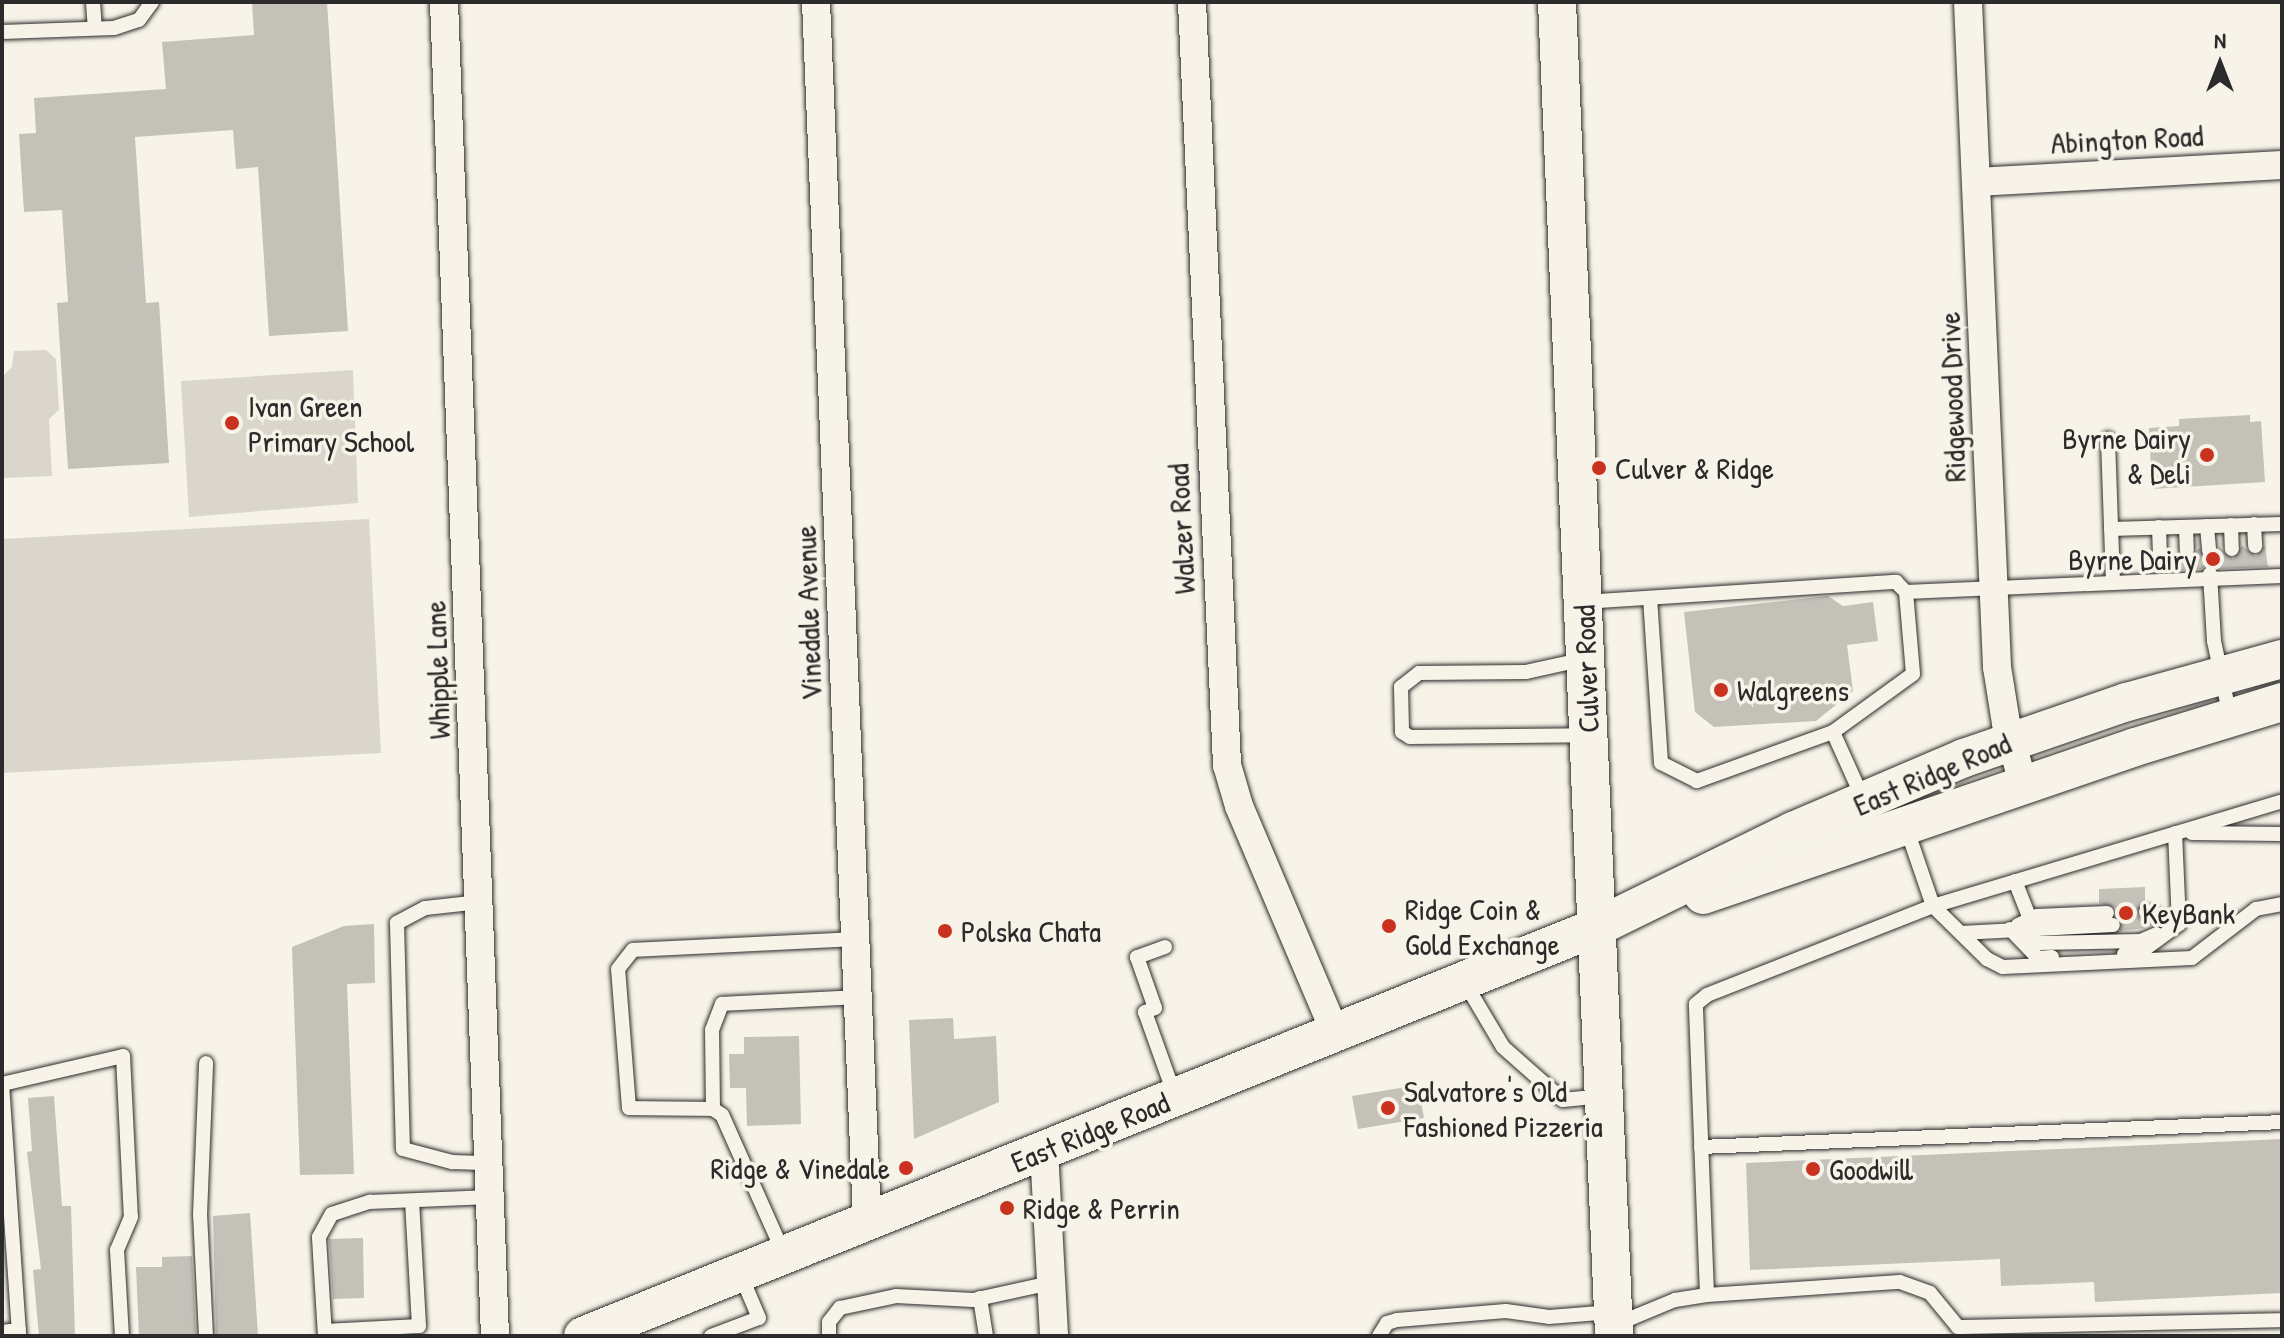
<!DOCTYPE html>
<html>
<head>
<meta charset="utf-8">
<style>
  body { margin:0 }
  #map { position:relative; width:2284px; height:1338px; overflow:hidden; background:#f7f3e8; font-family:"Patrick Hand",sans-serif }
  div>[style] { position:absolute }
  .green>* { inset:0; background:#dad6cc }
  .building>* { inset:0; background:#c4c1b9 }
  .roads { filter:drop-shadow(0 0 2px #2b2b2b) drop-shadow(0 0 2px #2b2b2b) }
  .lane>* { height:14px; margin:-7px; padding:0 7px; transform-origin:7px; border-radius:7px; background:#f7f3e8 }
  .street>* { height:28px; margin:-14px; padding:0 14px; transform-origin:14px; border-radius:14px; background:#f7f3e8 }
  .secondary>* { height:38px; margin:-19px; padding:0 19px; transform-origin:19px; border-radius:19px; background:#f7f3e8 }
  .dots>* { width:22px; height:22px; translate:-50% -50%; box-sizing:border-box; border:4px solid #f7f3e8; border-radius:50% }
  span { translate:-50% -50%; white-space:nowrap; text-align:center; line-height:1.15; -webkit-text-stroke:7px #f7f3e8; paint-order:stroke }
  .street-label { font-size:30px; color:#2b2b2b }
  .poi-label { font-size:30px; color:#2b2b2b }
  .left { translate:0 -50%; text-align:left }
  .right { translate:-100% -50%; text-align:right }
  .frame { position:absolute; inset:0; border:4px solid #2b2b2b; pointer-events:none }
  .north { position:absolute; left:2180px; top:24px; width:80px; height:80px; -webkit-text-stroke:6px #f7f3e8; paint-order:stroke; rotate:0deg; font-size:22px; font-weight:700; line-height:32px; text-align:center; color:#2b2b2b }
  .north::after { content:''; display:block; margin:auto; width:28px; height:36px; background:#2b2b2b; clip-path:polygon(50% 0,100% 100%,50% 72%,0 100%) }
</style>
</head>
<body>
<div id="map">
  <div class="green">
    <i style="clip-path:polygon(46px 350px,56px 359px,59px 410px,49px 419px,52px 476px,2px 478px,2px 377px,12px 367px,14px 351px)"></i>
    <i style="clip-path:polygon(353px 370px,358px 503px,189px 517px,181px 381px)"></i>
    <i style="clip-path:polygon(369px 519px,381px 753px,2px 773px,2px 539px)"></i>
  </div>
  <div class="building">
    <i style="clip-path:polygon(252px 2px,327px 2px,348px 331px,269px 336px,258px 167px,236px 169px,233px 130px,135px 137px,146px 303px,159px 302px,169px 463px,68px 469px,57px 303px,68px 302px,62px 210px,24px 212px,19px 134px,36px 133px,34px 98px,166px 89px,162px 42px,254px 35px)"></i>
    <i style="clip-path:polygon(2250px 415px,2250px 422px,2261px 421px,2265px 482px,2152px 489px,2149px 428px,2179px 426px,2179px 419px)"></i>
    <i style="clip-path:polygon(2265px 545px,2268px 567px,2218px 569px,2210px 564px,2201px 569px,2154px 571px,2153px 559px,2165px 561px,2170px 550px,2188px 560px,2199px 548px,2209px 561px,2218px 556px,2219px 547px,2233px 559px,2242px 546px,2256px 556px)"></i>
    <i style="clip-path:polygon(1828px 596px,1843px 606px,1873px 602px,1878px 641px,1847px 645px,1853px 691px,1816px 721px,1714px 727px,1695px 712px,1684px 612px)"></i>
    <i style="clip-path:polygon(2145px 887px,2145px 902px,2136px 913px,2146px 928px,2120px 931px,2116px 908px,2099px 903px,2099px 889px)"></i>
    <i style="clip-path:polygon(374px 924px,375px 983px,347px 984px,354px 1174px,300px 1175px,292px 947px,344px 926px)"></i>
    <i style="clip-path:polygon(953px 1018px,954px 1039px,996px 1036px,999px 1102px,914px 1139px,909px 1020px)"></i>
    <i style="clip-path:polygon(799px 1036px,801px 1124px,747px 1126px,746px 1088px,730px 1088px,729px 1054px,744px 1054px,744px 1037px)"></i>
    <i style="clip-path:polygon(1418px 1085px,1424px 1118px,1358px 1129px,1352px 1096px)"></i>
    <i style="clip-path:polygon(54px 1096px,62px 1206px,71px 1206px,75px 1336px,39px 1336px,33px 1270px,41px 1269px,27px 1152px,32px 1151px,28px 1098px)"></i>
    <i style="clip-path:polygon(2282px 1139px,2282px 1293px,2095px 1302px,2094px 1282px,2001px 1286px,2000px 1259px,1750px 1270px,1746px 1163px)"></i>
    <i style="clip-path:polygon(250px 1213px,258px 1336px,216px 1336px,213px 1216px)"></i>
    <i style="clip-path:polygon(363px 1238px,364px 1298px,333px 1299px,329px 1239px)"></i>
    <i style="clip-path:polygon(192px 1256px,196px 1336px,139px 1336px,136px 1267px,162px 1267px,162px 1257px)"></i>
  </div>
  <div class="roads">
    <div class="lane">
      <i style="left:93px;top:2px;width:26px;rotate:86deg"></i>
      <i style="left:2px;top:32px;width:112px;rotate:-2deg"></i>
      <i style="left:114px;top:28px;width:26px;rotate:-18deg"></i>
      <i style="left:139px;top:20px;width:22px;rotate:-54deg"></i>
      <i style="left:2254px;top:524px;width:22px;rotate:87deg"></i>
      <i style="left:2231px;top:525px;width:24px;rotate:88deg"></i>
      <i style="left:2207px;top:526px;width:25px;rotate:85deg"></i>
      <i style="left:2159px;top:527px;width:25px;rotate:88deg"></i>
      <i style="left:2186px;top:527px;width:23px;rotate:88deg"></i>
      <i style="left:2111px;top:529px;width:171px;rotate:-1.7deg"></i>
      <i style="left:2210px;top:574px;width:67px;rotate:86.6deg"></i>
      <i style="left:2214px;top:641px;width:77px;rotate:78deg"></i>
      <i style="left:2113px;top:583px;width:169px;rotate:-2.4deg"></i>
      <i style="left:1906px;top:592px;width:207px;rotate:-2.5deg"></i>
      <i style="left:2113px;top:583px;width:144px;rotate:-92deg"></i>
      <i style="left:1583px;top:602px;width:314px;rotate:-3.7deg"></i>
      <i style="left:1896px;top:582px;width:14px;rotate:45deg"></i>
      <i style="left:1906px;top:592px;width:82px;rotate:85.1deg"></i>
      <i style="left:1913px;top:674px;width:99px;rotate:144.1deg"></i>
      <i style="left:1833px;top:732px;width:145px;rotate:160.2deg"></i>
      <i style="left:1697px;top:781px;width:40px;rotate:-153.4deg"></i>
      <i style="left:1661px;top:763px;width:165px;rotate:-93.8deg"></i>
      <i style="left:1585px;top:659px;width:60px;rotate:167.6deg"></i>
      <i style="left:1526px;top:672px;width:107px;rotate:179.5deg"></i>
      <i style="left:1419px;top:673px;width:23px;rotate:142deg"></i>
      <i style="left:1401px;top:687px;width:45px;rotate:88.7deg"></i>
      <i style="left:1402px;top:732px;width:9px;rotate:32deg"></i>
      <i style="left:1410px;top:737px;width:178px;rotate:-0.6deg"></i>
      <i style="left:1833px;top:732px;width:76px;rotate:65.8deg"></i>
      <i style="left:1906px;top:827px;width:83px;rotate:71.1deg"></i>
      <i style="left:1933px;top:906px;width:76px;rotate:44.5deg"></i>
      <i style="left:1987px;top:959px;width:18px;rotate:27deg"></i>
      <i style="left:2003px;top:967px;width:189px;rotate:-2.7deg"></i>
      <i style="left:2192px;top:958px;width:81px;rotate:-37.4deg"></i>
      <i style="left:2256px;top:909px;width:26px;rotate:-11deg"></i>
      <i style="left:2192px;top:833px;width:90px;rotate:0.6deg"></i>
      <i style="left:2015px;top:881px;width:41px;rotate:68.5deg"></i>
      <i style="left:480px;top:902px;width:55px;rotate:173.8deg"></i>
      <i style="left:425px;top:908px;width:32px;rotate:152deg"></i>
      <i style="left:397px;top:923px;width:226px;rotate:88.5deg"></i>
      <i style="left:403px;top:1149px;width:51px;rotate:14.9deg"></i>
      <i style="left:452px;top:1162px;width:37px;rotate:2deg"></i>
      <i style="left:2146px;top:912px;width:35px;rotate:20deg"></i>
      <i style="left:2018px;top:925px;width:21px;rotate:-25deg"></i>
      <i style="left:2037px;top:916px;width:70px;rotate:-2.5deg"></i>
      <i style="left:2010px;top:929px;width:40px;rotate:46deg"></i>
      <i style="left:2038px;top:958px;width:14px;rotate:-4deg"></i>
      <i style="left:1961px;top:933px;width:152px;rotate:-3deg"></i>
      <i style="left:2021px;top:934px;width:20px;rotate:27deg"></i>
      <i style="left:2039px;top:943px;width:102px;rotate:-1.1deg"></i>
      <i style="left:2141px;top:941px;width:17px;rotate:-24deg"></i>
      <i style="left:1165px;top:947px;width:30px;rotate:160deg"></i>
      <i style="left:1137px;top:957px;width:54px;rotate:70.6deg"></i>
      <i style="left:1155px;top:1008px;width:11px;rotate:158deg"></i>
      <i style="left:1145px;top:1012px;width:89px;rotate:70.3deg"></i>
      <i style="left:2124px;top:954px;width:14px"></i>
      <i style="left:2138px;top:954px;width:51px;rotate:-36.2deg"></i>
      <i style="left:2179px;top:924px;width:91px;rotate:-92.5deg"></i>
      <i style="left:1465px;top:983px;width:74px;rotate:59.3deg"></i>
      <i style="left:1503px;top:1047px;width:80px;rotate:41.5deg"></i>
      <i style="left:1563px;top:1100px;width:40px;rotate:-5.7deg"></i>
      <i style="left:2px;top:1084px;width:124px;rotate:-13deg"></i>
      <i style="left:123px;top:1056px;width:161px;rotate:87.2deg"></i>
      <i style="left:131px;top:1217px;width:36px;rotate:113deg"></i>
      <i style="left:117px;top:1250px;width:86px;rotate:86.7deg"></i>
      <i style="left:2px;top:1084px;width:253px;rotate:86.1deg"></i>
      <i style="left:713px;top:1109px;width:79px;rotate:-90.7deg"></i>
      <i style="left:712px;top:1030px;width:28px;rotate:-69deg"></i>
      <i style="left:722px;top:1004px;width:136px;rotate:-2.9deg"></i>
      <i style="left:1701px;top:1147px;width:582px;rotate:-2.46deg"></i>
      <i style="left:784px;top:1254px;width:152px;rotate:-114deg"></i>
      <i style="left:722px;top:1115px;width:11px;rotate:-146deg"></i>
      <i style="left:713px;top:1109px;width:84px;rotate:-179.3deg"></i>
      <i style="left:629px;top:1108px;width:139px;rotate:-94.5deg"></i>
      <i style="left:618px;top:969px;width:24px;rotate:-52deg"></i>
      <i style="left:633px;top:950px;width:222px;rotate:-2.8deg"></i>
      <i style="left:1707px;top:1295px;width:291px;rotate:-92.2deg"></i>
      <i style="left:1696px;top:1004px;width:14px;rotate:-39deg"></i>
      <i style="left:1707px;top:995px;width:243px;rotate:-21.5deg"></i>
      <i style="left:1933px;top:906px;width:364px;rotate:-16.7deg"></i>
      <i style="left:980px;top:1298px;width:38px;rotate:81deg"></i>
      <i style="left:1617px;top:1324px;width:63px;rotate:-22.5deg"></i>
      <i style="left:1675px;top:1300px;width:32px;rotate:-9deg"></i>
      <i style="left:1707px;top:1295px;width:193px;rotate:-3.9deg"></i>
      <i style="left:1900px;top:1282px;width:32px;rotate:20deg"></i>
      <i style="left:1930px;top:1293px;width:44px;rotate:50.5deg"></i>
      <i style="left:1958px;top:1327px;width:324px;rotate:-1.2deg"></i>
      <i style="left:325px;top:1331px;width:94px;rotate:-3deg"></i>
      <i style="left:419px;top:1326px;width:125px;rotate:-93.2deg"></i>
      <i style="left:2px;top:1332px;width:17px;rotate:-7deg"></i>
      <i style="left:206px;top:1336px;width:121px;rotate:-92.8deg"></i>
      <i style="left:200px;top:1215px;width:152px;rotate:-87.7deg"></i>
      <i style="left:325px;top:1336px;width:99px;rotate:-93.5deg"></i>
      <i style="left:319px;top:1237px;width:26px;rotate:-61deg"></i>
      <i style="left:332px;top:1214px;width:40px;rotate:-18deg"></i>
      <i style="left:370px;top:1202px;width:120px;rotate:-2.4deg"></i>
      <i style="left:711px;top:1336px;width:51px;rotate:-20.6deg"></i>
      <i style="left:759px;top:1318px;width:49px;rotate:-112.9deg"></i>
      <i style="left:829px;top:1336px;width:14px;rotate:-90deg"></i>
      <i style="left:829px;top:1322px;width:18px;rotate:-52deg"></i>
      <i style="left:840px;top:1308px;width:57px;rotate:-12.1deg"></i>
      <i style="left:896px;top:1296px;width:77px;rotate:3deg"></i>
      <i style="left:973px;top:1300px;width:80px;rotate:-12.3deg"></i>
      <i style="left:1379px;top:1336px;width:15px;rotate:-58deg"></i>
      <i style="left:1387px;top:1323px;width:10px;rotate:-17deg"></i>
      <i style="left:1397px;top:1320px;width:109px;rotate:-4.7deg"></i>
      <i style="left:1506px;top:1311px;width:43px;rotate:7.9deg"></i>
      <i style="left:1549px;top:1317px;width:63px;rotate:-4.5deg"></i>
    </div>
    <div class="street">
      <i style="left:444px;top:2px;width:1335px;rotate:87.81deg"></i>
      <i style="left:816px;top:2px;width:1220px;rotate:87.6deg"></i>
      <i style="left:1192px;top:2px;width:764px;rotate:87.37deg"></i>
      <i style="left:1227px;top:765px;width:43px;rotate:73.7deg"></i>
      <i style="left:1239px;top:806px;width:246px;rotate:67deg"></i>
      <i style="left:1968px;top:2px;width:666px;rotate:87.5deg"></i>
      <i style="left:1997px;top:667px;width:57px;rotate:80.9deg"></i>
      <i style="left:2006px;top:723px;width:66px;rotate:74.1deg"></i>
      <i style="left:1977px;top:182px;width:305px;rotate:-3.2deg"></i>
      <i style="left:1044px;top:1150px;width:186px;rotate:86.9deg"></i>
    </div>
    <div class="secondary">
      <i style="left:1557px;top:2px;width:1335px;rotate:87.55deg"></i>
      <i style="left:1703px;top:895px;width:457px;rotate:-18.9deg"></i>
      <i style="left:2135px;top:747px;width:154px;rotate:-17deg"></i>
      <i style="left:583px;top:1336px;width:1093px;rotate:-21.97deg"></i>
      <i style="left:1597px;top:927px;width:218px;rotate:-26.1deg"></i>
      <i style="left:1793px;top:831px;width:186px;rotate:-23.1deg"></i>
      <i style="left:1964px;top:758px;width:172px;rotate:-19deg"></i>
      <i style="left:2127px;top:702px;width:161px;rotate:-15.5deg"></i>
    </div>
  </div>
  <div class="dots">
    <i style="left:232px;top:423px;background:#c8321e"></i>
    <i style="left:2207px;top:455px;background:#c8321e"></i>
    <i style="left:1599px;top:468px;background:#c8321e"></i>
    <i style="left:2213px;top:559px;background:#c8321e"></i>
    <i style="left:1721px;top:690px;background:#c8321e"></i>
    <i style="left:2126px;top:913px;background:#c8321e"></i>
    <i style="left:1389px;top:926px;background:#c8321e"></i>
    <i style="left:945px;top:931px;background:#c8321e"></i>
    <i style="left:1388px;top:1108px;background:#c8321e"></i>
    <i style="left:906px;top:1168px;background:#c8321e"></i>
    <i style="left:1813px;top:1169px;background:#c8321e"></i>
    <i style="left:1007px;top:1208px;background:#c8321e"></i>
  </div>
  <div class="street-label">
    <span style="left:2127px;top:139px;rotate:-3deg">Abington Road</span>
    <span style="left:1952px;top:397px;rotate:-92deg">Ridgewood Drive</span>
    <span style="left:1181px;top:529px;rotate:-93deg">Walzer Road</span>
    <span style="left:808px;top:613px;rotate:-92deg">Vinedale Avenue</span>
    <span style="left:1586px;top:669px;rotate:-92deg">Culver Road</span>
    <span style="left:437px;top:670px;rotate:-92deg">Whipple Lane</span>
    <span style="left:1932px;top:774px;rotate:-23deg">East Ridge Road</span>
    <span style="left:1090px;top:1132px;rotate:-22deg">East Ridge Road</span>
  </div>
  <div class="poi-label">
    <span class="left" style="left:248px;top:423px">Ivan Green<br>Primary School</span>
    <span class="right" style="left:2191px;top:455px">Byrne Dairy<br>&amp; Deli</span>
    <span class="left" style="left:1615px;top:468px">Culver &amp; Ridge</span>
    <span class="right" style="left:2197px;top:559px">Byrne Dairy</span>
    <span class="left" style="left:1737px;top:690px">Walgreens</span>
    <span class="left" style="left:1405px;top:926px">Ridge Coin &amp;<br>Gold Exchange</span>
    <span class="left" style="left:2142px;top:913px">KeyBank</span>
    <span class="left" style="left:961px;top:931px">Polska Chata</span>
    <span class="left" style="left:1404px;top:1108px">Salvatore's Old<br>Fashioned Pizzeria</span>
    <span class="right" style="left:890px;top:1168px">Ridge &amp; Vinedale</span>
    <span class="left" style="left:1829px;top:1169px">Goodwill</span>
    <span class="left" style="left:1023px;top:1208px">Ridge &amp; Perrin</span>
  </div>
  <div class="frame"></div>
  <div class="north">N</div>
</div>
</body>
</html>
